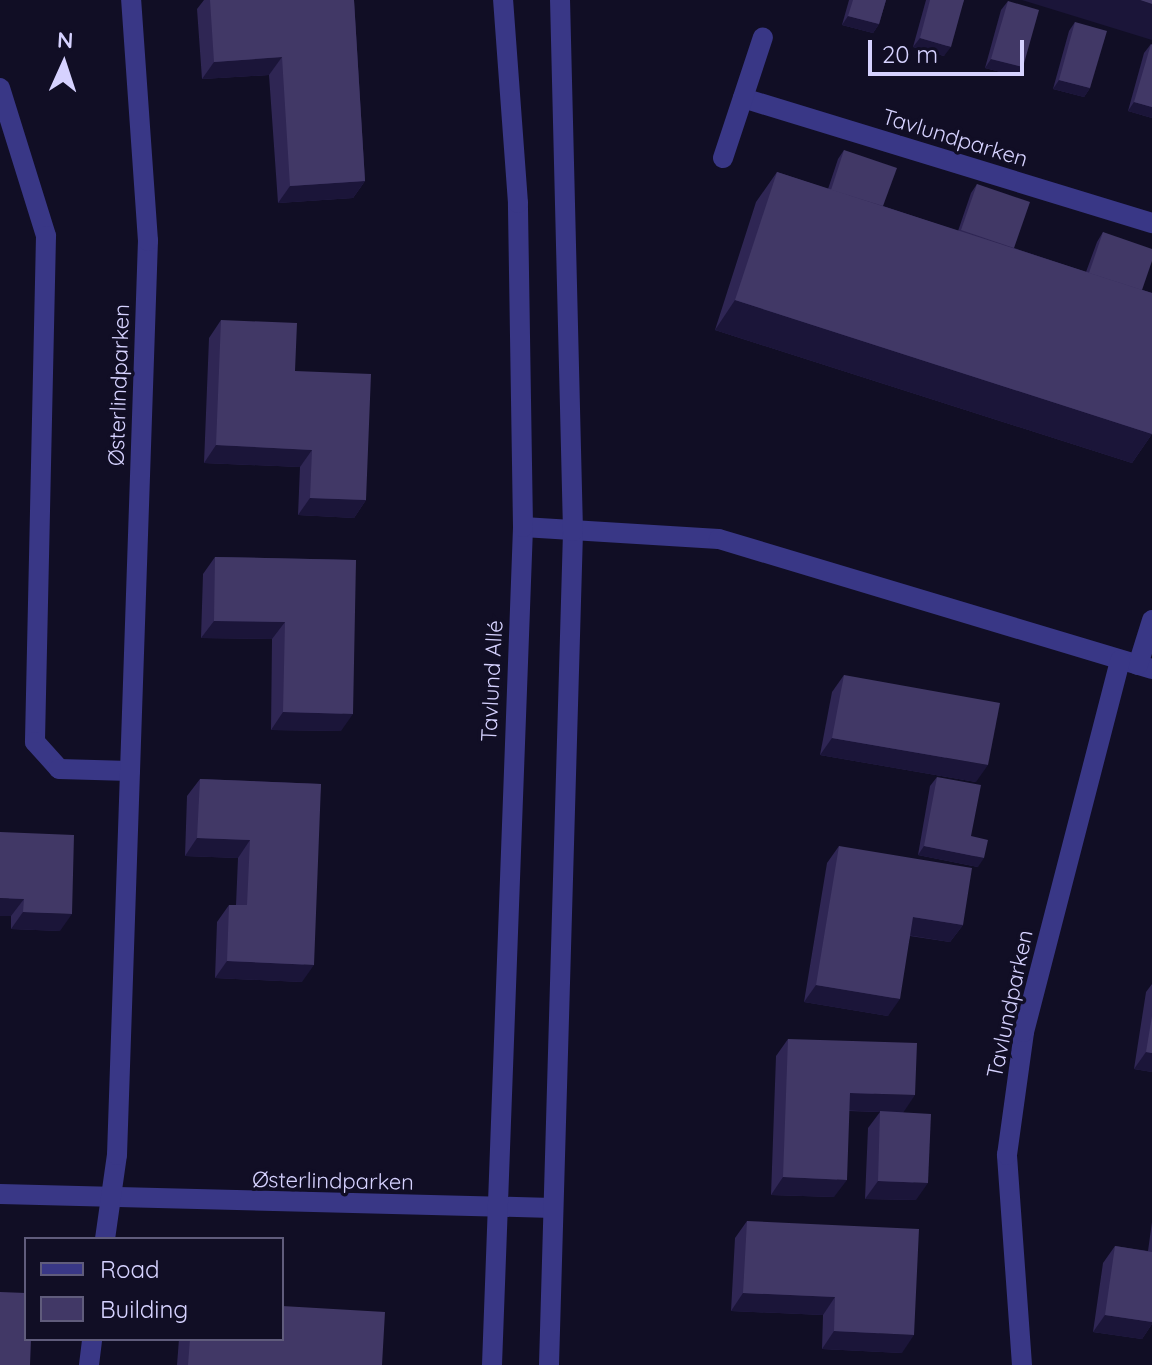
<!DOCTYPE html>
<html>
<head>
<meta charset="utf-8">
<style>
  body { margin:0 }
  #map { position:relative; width:1152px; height:1365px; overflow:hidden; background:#110e25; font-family:Quicksand,sans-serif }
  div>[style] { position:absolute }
  .minor>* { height:20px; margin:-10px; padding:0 10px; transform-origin:10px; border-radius:10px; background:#393786 }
  .wall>* { inset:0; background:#2f2654 }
  .shaded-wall>* { inset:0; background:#1b1539 }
  .building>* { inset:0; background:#413866 }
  span { translate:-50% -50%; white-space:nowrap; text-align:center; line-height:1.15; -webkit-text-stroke:7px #110e25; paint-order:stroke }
  .street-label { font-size:22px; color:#d6d2ff }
  .legend { position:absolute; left:24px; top:1237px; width:260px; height:104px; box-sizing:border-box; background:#110e25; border:2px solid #605c7c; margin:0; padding:10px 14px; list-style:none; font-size:24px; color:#d6d2ff }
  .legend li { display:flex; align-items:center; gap:16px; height:40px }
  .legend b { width:40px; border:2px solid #605c7c }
  .north { position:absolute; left:24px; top:24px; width:80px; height:80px; -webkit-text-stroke:6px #110e25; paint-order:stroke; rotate:3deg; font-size:22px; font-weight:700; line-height:32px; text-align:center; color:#d6d2ff }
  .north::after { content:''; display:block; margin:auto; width:28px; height:36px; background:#d6d2ff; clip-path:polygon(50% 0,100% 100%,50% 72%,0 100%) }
  .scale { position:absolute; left:868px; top:40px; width:156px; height:36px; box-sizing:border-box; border:4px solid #d6d2ff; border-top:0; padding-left:10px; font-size:24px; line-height:28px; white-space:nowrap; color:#d6d2ff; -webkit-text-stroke:6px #110e25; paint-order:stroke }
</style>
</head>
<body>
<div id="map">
  <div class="minor">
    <i style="left:0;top:88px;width:155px;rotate:72.7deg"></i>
    <i style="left:46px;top:236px;width:506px;rotate:91.25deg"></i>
    <i style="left:35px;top:742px;width:36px;rotate:48deg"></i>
    <i style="left:59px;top:769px;width:71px;rotate:1.6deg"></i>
    <i style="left:743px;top:98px;width:428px;rotate:17deg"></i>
    <i style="left:723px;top:158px;width:127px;rotate:-71.7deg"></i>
    <i style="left:523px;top:527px;width:196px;rotate:3.5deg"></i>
    <i style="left:719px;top:539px;width:452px;rotate:16.7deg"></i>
    <i style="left:1138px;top:665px;width:47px;rotate:-72.7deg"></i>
    <i style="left:0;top:1194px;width:553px;rotate:1.45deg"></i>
    <i style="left:105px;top:1239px;width:85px;rotate:-81.9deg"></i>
    <i style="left:117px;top:1155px;width:915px;rotate:-88.06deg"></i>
    <i style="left:148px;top:241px;width:242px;rotate:-94deg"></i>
    <i style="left:89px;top:1365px;width:26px;rotate:-83deg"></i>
    <i style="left:492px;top:1365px;width:839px;rotate:-87.88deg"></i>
    <i style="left:523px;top:527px;width:324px;rotate:-90.9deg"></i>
    <i style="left:518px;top:203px;width:204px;rotate:-94.2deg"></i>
    <i style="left:549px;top:1365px;width:834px;rotate:-88.35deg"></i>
    <i style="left:573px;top:531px;width:531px;rotate:-91.4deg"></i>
    <i style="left:1022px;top:1365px;width:211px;rotate:-94.1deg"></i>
    <i style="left:1007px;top:1155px;width:124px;rotate:-82.1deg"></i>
    <i style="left:1024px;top:1032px;width:384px;rotate:-75.5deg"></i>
  </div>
  <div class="wall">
    <i style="clip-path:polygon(204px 0,354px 0,365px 181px,353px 198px,278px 203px,269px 75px,202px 79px,197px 9px)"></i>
    <i style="clip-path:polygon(849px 0,886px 0,879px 24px,873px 33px,842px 25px)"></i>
    <i style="clip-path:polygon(926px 0,964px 0,944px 56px,913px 47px)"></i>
    <i style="clip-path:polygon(1008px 1px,1023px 67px,1016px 76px,985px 68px,1001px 10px)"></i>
    <i style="clip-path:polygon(1075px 22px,1090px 88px,1084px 97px,1053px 89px,1069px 31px)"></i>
    <i style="clip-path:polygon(1151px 44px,1152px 45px,1152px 118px,1128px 111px,1144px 53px)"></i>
    <i style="clip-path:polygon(844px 150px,883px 206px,958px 231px,971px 193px,977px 184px,1014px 248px,1086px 272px,1097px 242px,1103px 232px,1142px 290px,1152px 293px,1152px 434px,1132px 463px,715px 330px,756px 202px,777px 172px,828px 189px,838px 159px)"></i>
    <i style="clip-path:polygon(221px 320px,295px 371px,366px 500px,354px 518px,298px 515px,300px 467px,204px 463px,209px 338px)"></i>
    <i style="clip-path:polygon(215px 557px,356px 560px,341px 731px,271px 730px,272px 639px,201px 638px,203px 574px)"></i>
    <i style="clip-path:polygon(844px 675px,976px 782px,820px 755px,832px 692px)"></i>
    <i style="clip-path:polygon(937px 777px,971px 836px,978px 867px,918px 855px,930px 786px)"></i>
    <i style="clip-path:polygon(200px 779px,321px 784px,302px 982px,215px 978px,217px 922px,229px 905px,236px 905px,238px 858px,185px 856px,187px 796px)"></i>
    <i style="clip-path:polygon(0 832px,60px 931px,11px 929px,11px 916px)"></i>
    <i style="clip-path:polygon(839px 846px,963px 925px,950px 942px,910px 936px,888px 1016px,804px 1002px,827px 863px)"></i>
    <i style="clip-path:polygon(1152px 984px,1152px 1072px,1134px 1069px,1146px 992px)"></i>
    <i style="clip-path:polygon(788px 1039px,903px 1112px,916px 1200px,865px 1199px,868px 1128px,880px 1112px,849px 1111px,834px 1197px,771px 1195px,776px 1056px)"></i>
    <i style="clip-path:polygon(747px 1221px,902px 1353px,822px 1349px,823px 1315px,731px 1311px,735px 1238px)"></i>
    <i style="clip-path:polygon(1152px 1222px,1152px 1324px,1142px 1339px,1093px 1332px,1103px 1263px,1115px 1246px,1148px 1251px)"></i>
    <i style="clip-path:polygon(179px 1339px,282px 1339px,382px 1365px,177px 1365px)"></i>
  </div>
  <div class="shaded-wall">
    <i style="clip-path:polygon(1022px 0,1140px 0,1152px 4px,1152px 40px)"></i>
    <i style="clip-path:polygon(848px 16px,879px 24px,873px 33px,842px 25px)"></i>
    <i style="clip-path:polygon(920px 38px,951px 47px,944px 56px,913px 47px)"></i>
    <i style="clip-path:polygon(282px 57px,269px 75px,202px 79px,214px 62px)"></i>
    <i style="clip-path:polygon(991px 59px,1023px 67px,1016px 76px,985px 68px)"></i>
    <i style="clip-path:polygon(1059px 80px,1090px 88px,1084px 97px,1053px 89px)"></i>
    <i style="clip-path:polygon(1134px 102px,1152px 107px,1152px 118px,1128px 111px)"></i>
    <i style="clip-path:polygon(365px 181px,353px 198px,278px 203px,290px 186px)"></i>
    <i style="clip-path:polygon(735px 300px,1152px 434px,1132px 463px,715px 330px)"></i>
    <i style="clip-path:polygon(216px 445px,312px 450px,300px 467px,204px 463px)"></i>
    <i style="clip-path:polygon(310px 498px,366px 500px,354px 518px,298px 515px)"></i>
    <i style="clip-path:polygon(214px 621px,285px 622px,272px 639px,201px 638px)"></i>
    <i style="clip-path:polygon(283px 712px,353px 714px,341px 731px,271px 730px)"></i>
    <i style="clip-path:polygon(832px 738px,988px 765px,976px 782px,820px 755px)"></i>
    <i style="clip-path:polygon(197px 838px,250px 840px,238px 858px,185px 856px)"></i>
    <i style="clip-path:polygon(924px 846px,984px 858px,978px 867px,918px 855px)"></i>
    <i style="clip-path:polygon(0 898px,24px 899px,11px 916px,0 916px)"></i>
    <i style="clip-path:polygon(23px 912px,72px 914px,60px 931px,11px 929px)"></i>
    <i style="clip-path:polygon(913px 917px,963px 925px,950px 942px,901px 934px)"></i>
    <i style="clip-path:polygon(227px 961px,314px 965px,302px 982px,215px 978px)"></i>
    <i style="clip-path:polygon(816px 985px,900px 999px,888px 1016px,804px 1002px)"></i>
    <i style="clip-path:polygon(1146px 1052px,1152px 1053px,1152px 1072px,1134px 1069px)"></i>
    <i style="clip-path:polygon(850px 1093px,915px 1095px,903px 1113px,838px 1110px)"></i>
    <i style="clip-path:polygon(783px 1177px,847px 1180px,834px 1197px,771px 1195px)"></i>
    <i style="clip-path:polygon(878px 1181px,928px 1183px,916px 1200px,865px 1199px)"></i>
    <i style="clip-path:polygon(743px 1293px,835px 1297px,823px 1315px,731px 1311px)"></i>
    <i style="clip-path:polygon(1105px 1315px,1152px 1322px,1152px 1324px,1142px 1339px,1093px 1332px)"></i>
    <i style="clip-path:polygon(834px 1331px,914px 1335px,902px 1353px,822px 1349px)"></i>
  </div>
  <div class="building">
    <i style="clip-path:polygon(210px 0,354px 0,365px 181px,290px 186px,282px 57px,214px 62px)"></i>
    <i style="clip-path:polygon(853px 0,886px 0,879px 24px,848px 16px)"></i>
    <i style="clip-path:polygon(930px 0,964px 0,951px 47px,920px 38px)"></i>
    <i style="clip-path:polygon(1140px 0,1152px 0,1152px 4px)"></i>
    <i style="clip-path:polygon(1008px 1px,1039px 10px,1023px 67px,991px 59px)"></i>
    <i style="clip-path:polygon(1075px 22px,1107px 31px,1090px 88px,1059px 80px)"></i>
    <i style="clip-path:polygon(1151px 44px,1152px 45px,1152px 107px,1134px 102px)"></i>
    <i style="clip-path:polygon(844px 150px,897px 168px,883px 206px,831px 190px)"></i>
    <i style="clip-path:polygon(777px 172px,1152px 293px,1152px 434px,735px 300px)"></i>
    <i style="clip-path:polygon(977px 184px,1030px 202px,1014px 248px,961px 230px)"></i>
    <i style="clip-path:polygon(1103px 232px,1152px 249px,1152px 261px,1142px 290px,1089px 273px)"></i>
    <i style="clip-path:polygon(221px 320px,297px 323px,295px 371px,371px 374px,366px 500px,310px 498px,312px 450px,216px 445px)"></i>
    <i style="clip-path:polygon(215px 557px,356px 560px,353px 714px,283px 712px,285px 622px,214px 621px)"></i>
    <i style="clip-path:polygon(844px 675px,1000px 703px,988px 765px,832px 738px)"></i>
    <i style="clip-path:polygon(937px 777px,981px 785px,971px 836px,988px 840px,984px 858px,924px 846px)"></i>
    <i style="clip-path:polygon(200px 779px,321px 784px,314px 965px,227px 961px,229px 905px,247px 905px,250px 840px,197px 838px)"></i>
    <i style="clip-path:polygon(0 832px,74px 835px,72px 914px,23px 912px,24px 899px,0 898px)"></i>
    <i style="clip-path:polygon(839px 846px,972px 868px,963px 925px,913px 917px,900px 999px,816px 985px)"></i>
    <i style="clip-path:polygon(1152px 1016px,1152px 1053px,1146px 1052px)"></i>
    <i style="clip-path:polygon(788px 1039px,917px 1043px,915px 1095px,850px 1093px,847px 1180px,783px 1177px)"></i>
    <i style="clip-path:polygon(880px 1111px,931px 1114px,928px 1183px,878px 1181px)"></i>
    <i style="clip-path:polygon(747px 1221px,919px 1229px,914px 1335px,834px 1331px,835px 1297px,743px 1293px)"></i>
    <i style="clip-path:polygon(1115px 1246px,1152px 1252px,1152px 1322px,1105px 1315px)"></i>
    <i style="clip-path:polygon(0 1292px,26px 1293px,26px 1339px,31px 1339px,30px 1365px,0 1365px)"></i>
    <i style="clip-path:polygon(282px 1306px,385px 1312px,382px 1365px,188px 1365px,190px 1339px,282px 1339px)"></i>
  </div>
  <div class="street-label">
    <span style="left:955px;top:138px;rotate:17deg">Tavlundparken</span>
    <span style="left:119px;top:385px;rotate:-88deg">Østerlindparken</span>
    <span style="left:492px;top:681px;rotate:-87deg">Tavlund Allé</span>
    <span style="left:1010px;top:1004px;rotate:-78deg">Tavlundparken</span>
    <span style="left:333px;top:1181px;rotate:1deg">Østerlindparken</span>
  </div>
  <ul class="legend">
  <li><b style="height:10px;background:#393786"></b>Road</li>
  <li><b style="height:22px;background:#413866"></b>Building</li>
  </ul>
  <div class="north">N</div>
  <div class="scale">20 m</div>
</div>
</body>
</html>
